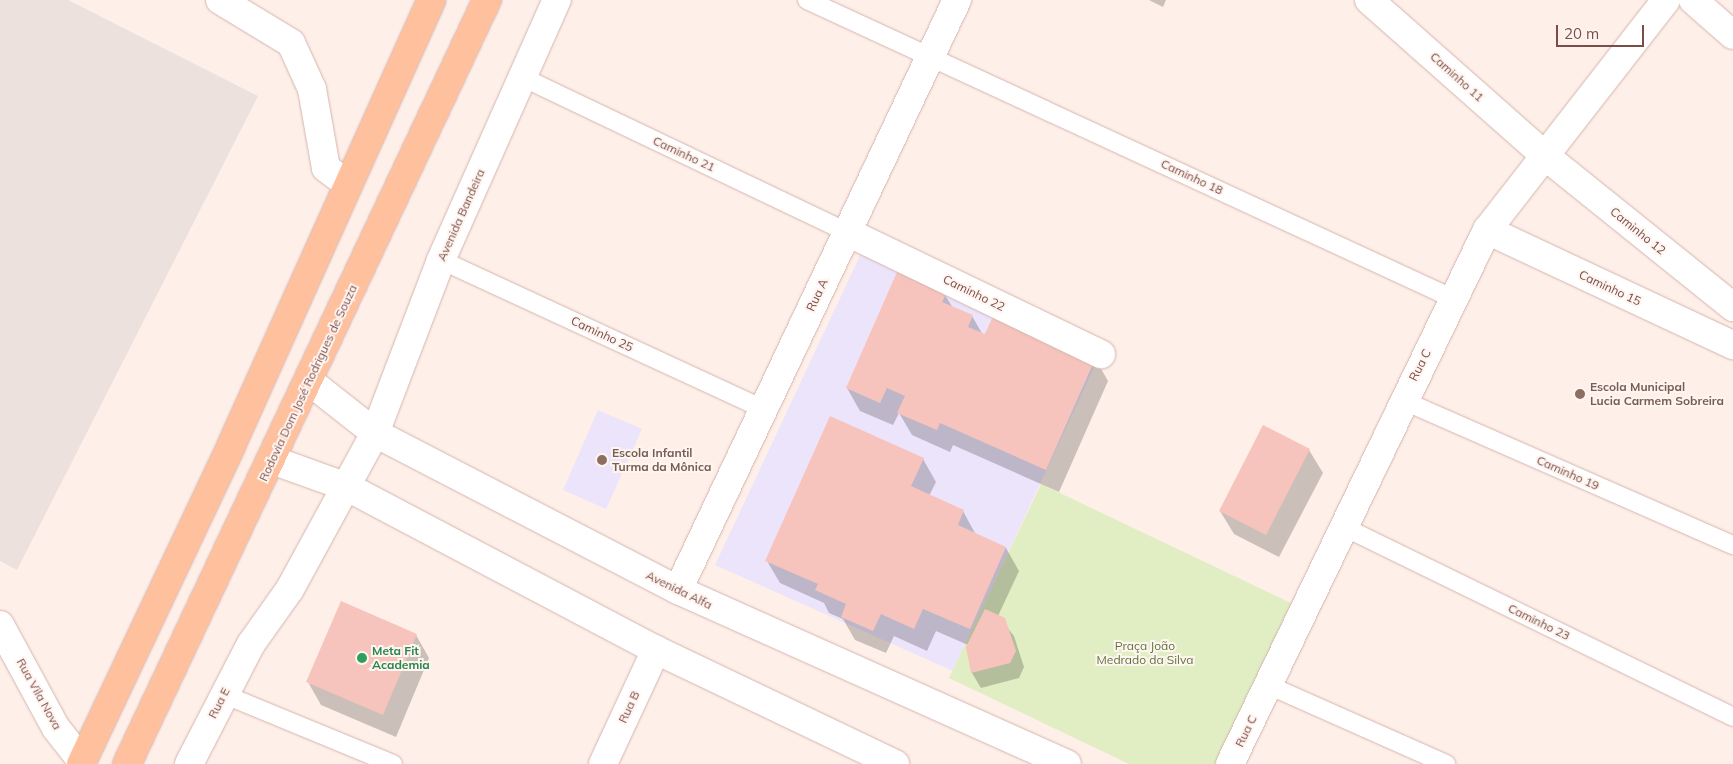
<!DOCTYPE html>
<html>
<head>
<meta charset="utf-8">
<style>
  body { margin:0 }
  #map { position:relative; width:1733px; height:764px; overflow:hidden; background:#feefe8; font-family:Mulish,sans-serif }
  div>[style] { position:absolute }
  .industrial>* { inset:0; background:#ede1de }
  .education>* { inset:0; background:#ece4fb }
  .green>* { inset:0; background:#e1eec4 }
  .shadow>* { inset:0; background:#0003 }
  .building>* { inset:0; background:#f6c4bd }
  .roads { filter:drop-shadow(0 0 1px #d4b5af) drop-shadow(0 0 1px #d4b5af) }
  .lane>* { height:18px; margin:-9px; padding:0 9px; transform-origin:9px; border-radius:9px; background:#fff }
  .street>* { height:28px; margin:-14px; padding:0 14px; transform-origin:14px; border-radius:14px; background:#fff }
  .secondary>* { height:28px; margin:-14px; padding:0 14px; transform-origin:14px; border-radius:14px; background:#fff }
  .primary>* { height:28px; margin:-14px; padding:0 14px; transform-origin:14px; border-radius:14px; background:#ffc09e }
  .dots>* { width:14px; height:14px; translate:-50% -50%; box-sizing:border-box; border:2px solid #fff5f0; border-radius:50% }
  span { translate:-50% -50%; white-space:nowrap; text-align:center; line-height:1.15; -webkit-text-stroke:4px #fff5f0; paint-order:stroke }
  .street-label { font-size:12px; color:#7b4d49 }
  .education-label { font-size:12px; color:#785e54; font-weight:700 }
  .left { translate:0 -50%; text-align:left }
  .park-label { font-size:12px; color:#5c763a }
  .leisure-label { font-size:12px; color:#27864d; font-weight:700 }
  .scale { position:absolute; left:1556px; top:25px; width:88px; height:22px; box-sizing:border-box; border:2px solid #7b4d49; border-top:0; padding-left:6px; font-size:15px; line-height:18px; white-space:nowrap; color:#7b4d49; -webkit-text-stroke:4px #fff5f0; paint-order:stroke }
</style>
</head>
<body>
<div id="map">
  <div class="industrial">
    <i style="clip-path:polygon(0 0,68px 0,258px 96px,17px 570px,0 561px)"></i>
  </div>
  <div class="education">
    <i style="clip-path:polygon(865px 245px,1099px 357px,953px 671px,715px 565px)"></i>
    <i style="clip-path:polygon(598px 410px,642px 429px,606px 509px,563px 490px)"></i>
  </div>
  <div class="green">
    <i style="clip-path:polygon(1041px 484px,1295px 605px,1219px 764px,1129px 764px,949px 678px)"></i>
  </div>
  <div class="shadow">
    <i style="clip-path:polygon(1149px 0,1166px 0,1163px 7px)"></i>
    <i style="clip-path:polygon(945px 295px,953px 308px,972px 316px,983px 335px,1095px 358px,1108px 381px,1059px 492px,953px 445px,950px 452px,912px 435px,899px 413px,893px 425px,860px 411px,847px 388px)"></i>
    <i style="clip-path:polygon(1264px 427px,1309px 450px,1323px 473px,1279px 557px,1234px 534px,1220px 511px)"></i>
    <i style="clip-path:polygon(923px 459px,936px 482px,929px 496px,963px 511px,976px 535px,1006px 548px,1019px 571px,998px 616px,1014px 636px,1024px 667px,1019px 678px,981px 688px,972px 673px,968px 645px,936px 631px,927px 651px,894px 636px,886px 653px,855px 640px,843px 619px,829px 613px,824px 603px,780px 583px,767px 561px)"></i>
    <i style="clip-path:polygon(416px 635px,429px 658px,396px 737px,321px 705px,308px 682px)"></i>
  </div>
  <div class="building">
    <i style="clip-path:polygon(897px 272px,946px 294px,942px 302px,973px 315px,968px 327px,985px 334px,995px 312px,1096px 357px,1046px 470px,940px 423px,937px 430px,897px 413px,905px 396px,887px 388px,880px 403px,846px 388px)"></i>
    <i style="clip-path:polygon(830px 416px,924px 458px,911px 486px,964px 510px,958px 525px,1006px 547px,970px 629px,923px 609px,914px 629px,881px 614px,873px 631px,841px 617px,846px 604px,815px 590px,818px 584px,765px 561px)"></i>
    <i style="clip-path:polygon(1263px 425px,1310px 449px,1266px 535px,1219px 511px)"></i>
    <i style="clip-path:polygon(341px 601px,417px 634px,383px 715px,306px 682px)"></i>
    <i style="clip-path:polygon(985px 609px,1005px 618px,1016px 651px,1010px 663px,971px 673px,966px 647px)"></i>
  </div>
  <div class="roads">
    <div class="lane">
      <i style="left:807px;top:0;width:713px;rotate:24.8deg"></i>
      <i style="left:522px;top:77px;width:360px;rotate:25.5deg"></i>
      <i style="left:441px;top:260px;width:356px;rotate:24.8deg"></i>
      <i style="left:1402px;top:400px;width:361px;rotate:23.7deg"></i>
      <i style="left:1344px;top:527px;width:433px;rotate:26deg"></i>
      <i style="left:1268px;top:685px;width:195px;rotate:23.9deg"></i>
      <i style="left:223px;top:694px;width:184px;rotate:22.4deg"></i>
    </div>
    <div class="street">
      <i style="left:220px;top:0;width:83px;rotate:31.2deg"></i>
      <i style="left:291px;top:43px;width:51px;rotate:65.5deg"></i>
      <i style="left:312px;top:89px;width:80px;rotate:80deg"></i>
      <i style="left:326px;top:168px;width:26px;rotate:37deg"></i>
      <i style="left:1369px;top:0;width:234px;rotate:41.5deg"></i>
      <i style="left:1544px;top:155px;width:243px;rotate:38.8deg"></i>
      <i style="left:1693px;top:0;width:53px;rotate:41.2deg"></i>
      <i style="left:1487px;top:230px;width:272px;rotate:25.1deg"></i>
      <i style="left:847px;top:232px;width:282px;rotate:25.7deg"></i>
      <i style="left:678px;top:590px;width:653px;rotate:-64.69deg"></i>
      <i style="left:0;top:625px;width:117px;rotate:61.5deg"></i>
      <i style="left:56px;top:728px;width:42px;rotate:51.8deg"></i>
      <i style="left:189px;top:764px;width:135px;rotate:-62.7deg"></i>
      <i style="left:251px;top:644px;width:67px;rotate:-54.7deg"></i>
      <i style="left:290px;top:589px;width:178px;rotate:-61.4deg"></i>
      <i style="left:375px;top:433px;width:185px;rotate:-69.1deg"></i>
      <i style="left:441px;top:260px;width:285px;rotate:-66deg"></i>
      <i style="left:603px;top:764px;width:126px;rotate:-65.1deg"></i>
      <i style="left:1230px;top:764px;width:593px;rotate:-64.3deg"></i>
      <i style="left:1487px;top:230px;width:291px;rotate:-52.1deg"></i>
    </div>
    <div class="secondary">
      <i style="left:309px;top:381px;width:84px;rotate:38.2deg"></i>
      <i style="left:375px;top:433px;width:341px;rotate:27.4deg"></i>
      <i style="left:678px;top:590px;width:426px;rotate:24.1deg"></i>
      <i style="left:272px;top:460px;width:80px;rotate:19.8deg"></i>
      <i style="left:347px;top:487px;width:349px;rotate:27.8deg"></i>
      <i style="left:656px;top:650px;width:265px;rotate:25.5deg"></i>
    </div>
    <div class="primary">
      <i style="left:81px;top:764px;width:352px;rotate:-64.7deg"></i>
      <i style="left:231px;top:446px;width:489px;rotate:-65.8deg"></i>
      <i style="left:127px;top:764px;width:845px;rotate:-64.77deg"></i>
    </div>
  </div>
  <div class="dots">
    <i style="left:1580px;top:394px;background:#8d6e63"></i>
    <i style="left:602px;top:460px;background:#8d6e63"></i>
    <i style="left:362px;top:658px;background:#2e9e5b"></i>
  </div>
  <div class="street-label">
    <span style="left:1457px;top:77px;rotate:42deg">Caminho 11</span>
    <span style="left:684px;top:154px;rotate:25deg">Caminho 21</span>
    <span style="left:1192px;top:177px;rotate:25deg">Caminho 18</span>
    <span style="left:461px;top:215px;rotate:-66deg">Avenida Bandeira</span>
    <span style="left:1638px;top:231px;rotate:39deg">Caminho 12</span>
    <span style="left:1610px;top:288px;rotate:25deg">Caminho 15</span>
    <span style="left:974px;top:293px;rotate:26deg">Caminho 22</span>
    <span style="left:817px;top:295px;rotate:-65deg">Rua A</span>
    <span style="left:602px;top:334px;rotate:25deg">Caminho 25</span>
    <span style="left:1420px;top:365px;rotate:-63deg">Rua C</span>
    <span style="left:308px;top:383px;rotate:-65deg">Rodovia Dom José Rodrigues de Souza</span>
    <span style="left:1568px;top:473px;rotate:24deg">Caminho 19</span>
    <span style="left:679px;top:590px;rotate:26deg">Avenida Alfa</span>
    <span style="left:1539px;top:622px;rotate:26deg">Caminho 23</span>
    <span style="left:39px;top:694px;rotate:61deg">Rua Vila Nova</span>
    <span style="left:219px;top:703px;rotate:-63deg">Rua E</span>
    <span style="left:629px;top:707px;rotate:-65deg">Rua B</span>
    <span style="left:1246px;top:731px;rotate:-64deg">Rua C</span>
  </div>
  <div class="education-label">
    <span class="left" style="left:1590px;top:394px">Escola Municipal<br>Lucia Carmem Sobreira</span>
    <span class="left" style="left:612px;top:460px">Escola Infantil<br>Turma da Mônica</span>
  </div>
  <div class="park-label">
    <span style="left:1145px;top:653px">Praça João<br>Medrado da Silva</span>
  </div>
  <div class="leisure-label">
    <span class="left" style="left:372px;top:658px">Meta Fit<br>Academia</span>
  </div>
  <div class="scale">20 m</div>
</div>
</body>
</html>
